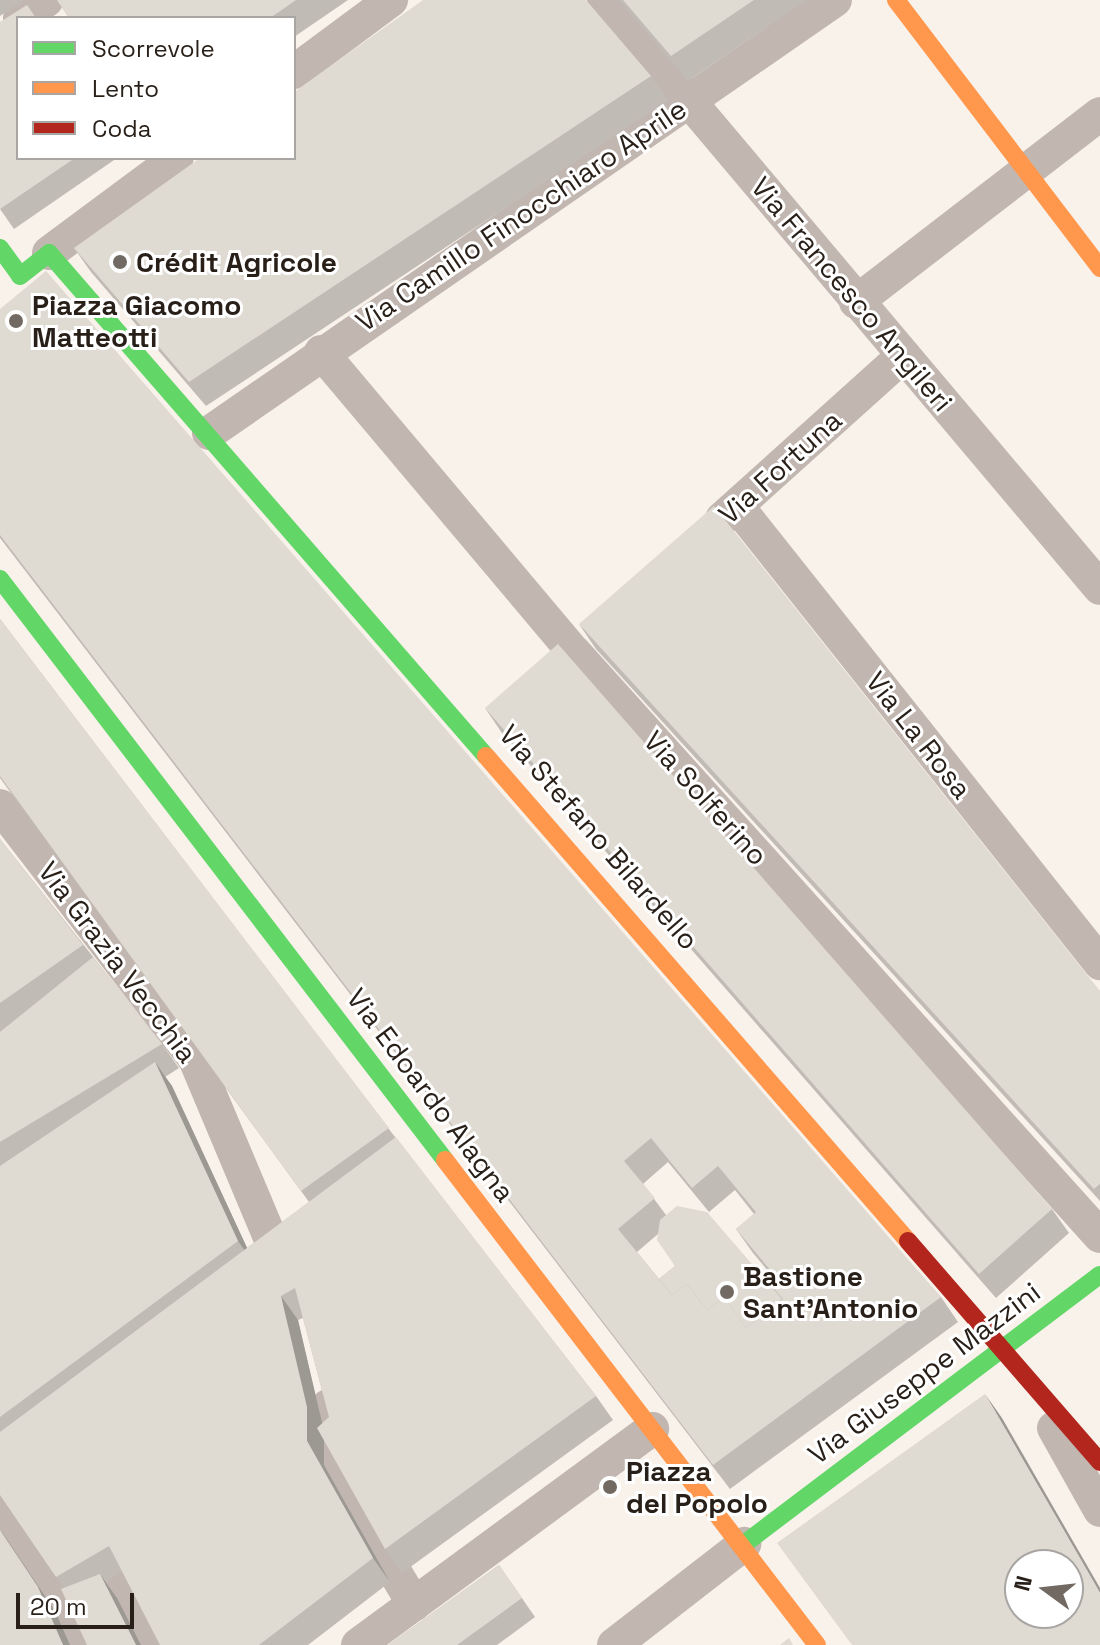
<!DOCTYPE html>
<html>
<head>
<meta charset="utf-8">
<style>
  body { margin:0 }
  #map { position:relative; width:1100px; height:1645px; overflow:hidden; background:#f9f2eb; font-family:"Space Grotesk",sans-serif }
  div>[style] { position:absolute }
  .street>* { height:34px; margin:-17px; padding:0 17px; transform-origin:17px; border-radius:17px; background:#c2b6b0 }
  .fast>* { height:18px; margin:-9px; padding:0 9px; transform-origin:9px; border-radius:9px; background:#63d668 }
  .slow>* { height:18px; margin:-9px; padding:0 9px; transform-origin:9px; border-radius:9px; background:#ff974d }
  .jam>* { height:18px; margin:-9px; padding:0 9px; transform-origin:9px; border-radius:9px; background:#b3261e }
  .wall>* { inset:0; background:#c0bbb5 }
  .shaded-wall>* { inset:0; background:#9c9993 }
  .building>* { inset:0; background:#dfdad2 }
  .dots>* { width:22px; height:22px; translate:-50% -50%; box-sizing:border-box; border:4px solid #fff; border-radius:50% }
  span { translate:-50% -50%; white-space:nowrap; text-align:center; line-height:1.15; -webkit-text-stroke:6px #fff; paint-order:stroke }
  .street-label { font-size:28px; color:#281f18 }
  .poi-label { font-size:28px; color:#281f18; font-weight:700 }
  .left { translate:0 -50%; text-align:left }
  .legend { position:absolute; left:16px; top:16px; width:280px; height:144px; box-sizing:border-box; background:#fff; border:2px solid #a9a5a3; margin:0; padding:10px 14px; list-style:none; font-size:24px; color:#281f18 }
  .legend li { display:flex; align-items:center; gap:16px; height:40px }
  .legend b { width:40px; border:2px solid #a9a5a3 }
  .north { position:absolute; left:1004px; top:1549px; width:80px; height:80px; box-sizing:border-box; background:#fff; border:2px solid #a9a5a3; border-radius:50%; rotate:285deg; font-size:22px; font-weight:700; line-height:32px; text-align:center; color:#281f18 }
  .north::after { content:''; display:block; margin:auto; width:28px; height:36px; background:#716962; clip-path:polygon(50% 0,100% 100%,50% 72%,0 100%) }
  .scale { position:absolute; left:16px; top:1593px; width:118px; height:36px; box-sizing:border-box; border:4px solid #281f18; border-top:0; padding-left:10px; font-size:24px; line-height:28px; white-space:nowrap; color:#281f18; -webkit-text-stroke:6px #fff; paint-order:stroke }
</style>
</head>
<body>
<div id="map">
  <div class="street">
    <i style="left:604px;top:0;width:769px;rotate:49.85deg"></i>
    <i style="left:20px;top:18px;width:32px;rotate:-34deg"></i>
    <i style="left:294px;top:72px;width:121px;rotate:-36.6deg"></i>
    <i style="left:49px;top:253px;width:159px;rotate:-36.6deg"></i>
    <i style="left:856px;top:302px;width:308px;rotate:-37.6deg"></i>
    <i style="left:321px;top:352px;width:392px;rotate:49.9deg"></i>
    <i style="left:574px;top:652px;width:786px;rotate:47.99deg"></i>
    <i style="left:209px;top:433px;width:761px;rotate:-34.67deg"></i>
    <i style="left:737px;top:506px;width:584px;rotate:51.54deg"></i>
    <i style="left:722px;top:519px;width:244px;rotate:-42deg"></i>
    <i style="left:0;top:806px;width:319px;rotate:52.4deg"></i>
    <i style="left:195px;top:1059px;width:222px;rotate:67.2deg"></i>
    <i style="left:328px;top:1406px;width:24px;rotate:75deg"></i>
    <i style="left:334px;top:1429px;width:32px;rotate:101deg"></i>
    <i style="left:328px;top:1460px;width:168px;rotate:59.2deg"></i>
    <i style="left:1054px;top:1428px;width:94px;rotate:60.7deg"></i>
    <i style="left:0;top:1511px;width:116px;rotate:55.5deg"></i>
    <i style="left:66px;top:1607px;width:41px;rotate:67.2deg"></i>
    <i style="left:70px;top:1606px;width:54px;rotate:-22.8deg"></i>
    <i style="left:120px;top:1585px;width:67px;rotate:63.4deg"></i>
    <i style="left:358px;top:1645px;width:365px;rotate:-36.3deg"></i>
    <i style="left:614px;top:1645px;width:165px;rotate:-37.8deg"></i>
  </div>
  <div class="fast">
    <i style="left:0;top:248px;width:34px;rotate:54deg"></i>
    <i style="left:20px;top:276px;width:37px;rotate:-38deg"></i>
    <i style="left:49px;top:253px;width:666px;rotate:49.02deg"></i>
    <i style="left:0;top:579px;width:732px;rotate:52.55deg"></i>
    <i style="left:744px;top:1544px;width:446px;rotate:-37.1deg"></i>
  </div>
  <div class="slow">
    <i style="left:896px;top:0;width:337px;rotate:52.7deg"></i>
    <i style="left:486px;top:756px;width:643px;rotate:48.97deg"></i>
    <i style="left:445px;top:1160px;width:611px;rotate:52.51deg"></i>
  </div>
  <div class="jam">
    <i style="left:908px;top:1241px;width:293px;rotate:49deg"></i>
  </div>
  <div class="wall">
    <i style="clip-path:polygon(0 0,24px 0,0 16px)"></i>
    <i style="clip-path:polygon(57px 0,348px 0,294px 37px,294px 18px,69px 18px)"></i>
    <i style="clip-path:polygon(619px 0,806px 0,688px 81px)"></i>
    <i style="clip-path:polygon(651px 76px,668px 100px,206px 406px,91px 272px,74px 248px)"></i>
    <i style="clip-path:polygon(18px 158px,117px 158px,14px 229px,0 209px)"></i>
    <i style="clip-path:polygon(evenodd,0 309px,941px 1297px,958px 1322px,730px 1489px,0 538px,0 309px,668px 1162px,709px 1212px,735px 1190px,754px 1214px,736px 1229px,753px 1253px,769px 1272px,765px 1279px,666px 1215px,643px 1184px,668px 1162px,0 309px,658px 1234px,675px 1266px,659px 1279px,637px 1252px,658px 1234px)"></i>
    <i style="clip-path:polygon(evenodd,0 619px,395px 1137px,596px 1396px,613px 1420px,402px 1573px,385px 1549px,324px 1440px,324px 1465px,390px 1582px,308px 1645px,160px 1645px,122px 1572px,106px 1582px,117px 1598px,64px 1588px,0 1495px,0 839px,162px 1044px,179px 1068px,165px 1077px,172px 1086px,247px 1248px,309px 1202px,0 778px,0 619px,303px 1318px,329px 1417px,322px 1424px,298px 1320px,303px 1318px)"></i>
    <i style="clip-path:polygon(579px 624px,1100px 991px,1100px 1201px,596px 649px)"></i>
    <i style="clip-path:polygon(485px 708px,1052px 1209px,1069px 1233px,996px 1298px,502px 733px)"></i>
    <i style="clip-path:polygon(499px 1565px,535px 1617px,497px 1645px,388px 1645px)"></i>
  </div>
  <div class="shaded-wall">
    <i style="clip-path:polygon(155px 1062px,172px 1086px,255px 1265px,238px 1241px)"></i>
    <i style="clip-path:polygon(281px 1296px,298px 1320px,324px 1431px,324px 1465px,390px 1582px,373px 1558px,307px 1441px)"></i>
    <i style="clip-path:polygon(985px 1394px,1002px 1418px,1100px 1588px,1100px 1593px)"></i>
    <i style="clip-path:polygon(0 1529px,55px 1611px,70px 1645px,63px 1645px)"></i>
    <i style="clip-path:polygon(100px 1574px,117px 1598px,141px 1645px,136px 1645px)"></i>
  </div>
  <div class="building">
    <i style="clip-path:polygon(57px 0,296px 0,270px 18px,69px 18px)"></i>
    <i style="clip-path:polygon(423px 0,586px 0,651px 76px,189px 382px,74px 248px,200px 158px,294px 158px,294px 92px)"></i>
    <i style="clip-path:polygon(623px 0,754px 0,671px 56px)"></i>
    <i style="clip-path:polygon(27px 5px,36px 18px,18px 18px,18px 158px,75px 158px,0 209px,0 22px)"></i>
    <i style="clip-path:polygon(evenodd,46px 271px,941px 1297px,713px 1465px,0 535px,0 309px,46px 271px,651px 1138px,692px 1188px,718px 1166px,756px 1212px,736px 1229px,771px 1271px,763px 1276px,783px 1299px,746px 1328px,724px 1297px,707px 1310px,687px 1284px,672px 1295px,618px 1229px,655px 1198px,624px 1161px,651px 1138px)"></i>
    <i style="clip-path:polygon(714px 506px,1100px 991px,1100px 1184px,1094px 1189px,579px 624px)"></i>
    <i style="clip-path:polygon(0 619px,389px 1128px,301px 1191px,0 776px)"></i>
    <i style="clip-path:polygon(558px 644px,1052px 1209px,979px 1274px,485px 708px)"></i>
    <i style="clip-path:polygon(0 839px,83px 945px,0 1003px)"></i>
    <i style="clip-path:polygon(93px 957px,162px 1044px,0 1142px,0 1032px)"></i>
    <i style="clip-path:polygon(155px 1062px,238px 1241px,0 1417px,0 1166px)"></i>
    <i style="clip-path:polygon(396px 1137px,596px 1396px,385px 1549px,317px 1428px,329px 1417px,295px 1288px,281px 1296px,307px 1407px,307px 1441px,373px 1558px,259px 1645px,160px 1645px,109px 1546px,56px 1577px,0 1495px,0 1432px)"></i>
    <i style="clip-path:polygon(677px 1206px,707px 1212px,782px 1299px,746px 1328px,724px 1297px,707px 1310px,687px 1284px,672px 1295px,659px 1279px,675px 1266px,657px 1240px,660px 1220px)"></i>
    <i style="clip-path:polygon(evenodd,985px 1394px,1100px 1593px,1100px 1645px,852px 1645px,777px 1543px,985px 1394px,1020px 1565px,1068px 1565px,1068px 1613px,1020px 1613px,1020px 1565px)"></i>
    <i style="clip-path:polygon(0 1530px,38px 1587px,63px 1645px,0 1645px)"></i>
    <i style="clip-path:polygon(499px 1565px,522px 1598px,457px 1645px,388px 1645px)"></i>
    <i style="clip-path:polygon(100px 1574px,136px 1645px,87px 1645px,61px 1589px)"></i>
    <i style="clip-path:polygon(789px 1638px,793px 1645px,780px 1645px)"></i>
  </div>
  <div class="dots">
    <i style="left:120px;top:262px;background:#716962"></i>
    <i style="left:16px;top:321px;background:#716962"></i>
    <i style="left:727px;top:1292px;background:#716962"></i>
    <i style="left:610px;top:1487px;background:#716962"></i>
  </div>
  <div class="street-label">
    <span style="left:521px;top:215px;rotate:-34deg">Via Camillo Finocchiaro Aprile</span>
    <span style="left:852px;top:294px;rotate:50deg">Via Francesco Angileri</span>
    <span style="left:780px;top:467px;rotate:-42deg">Via Fortuna</span>
    <span style="left:919px;top:735px;rotate:52deg">Via La Rosa</span>
    <span style="left:706px;top:798px;rotate:48deg">Via Solferino</span>
    <span style="left:599px;top:837px;rotate:49deg">Via Stefano Bilardello</span>
    <span style="left:118px;top:962px;rotate:53deg">Via Grazia Vecchia</span>
    <span style="left:431px;top:1095px;rotate:53deg">Via Edoardo Alagna</span>
    <span style="left:924px;top:1373px;rotate:-37deg">Via Giuseppe Mazzini</span>
  </div>
  <div class="poi-label">
    <span class="left" style="left:136px;top:262px">Crédit Agricole</span>
    <span class="left" style="left:32px;top:321px">Piazza Giacomo<br>Matteotti</span>
    <span class="left" style="left:743px;top:1292px">Bastione<br>Sant'Antonio</span>
    <span class="left" style="left:626px;top:1487px">Piazza<br>del Popolo</span>
  </div>
  <ul class="legend">
  <li><b style="height:10px;background:#63d668"></b>Scorrevole</li>
  <li><b style="height:10px;background:#ff974d"></b>Lento</li>
  <li><b style="height:10px;background:#b3261e"></b>Coda</li>
  </ul>
  <div class="north">N</div>
  <div class="scale">20 m</div>
</div>
</body>
</html>
